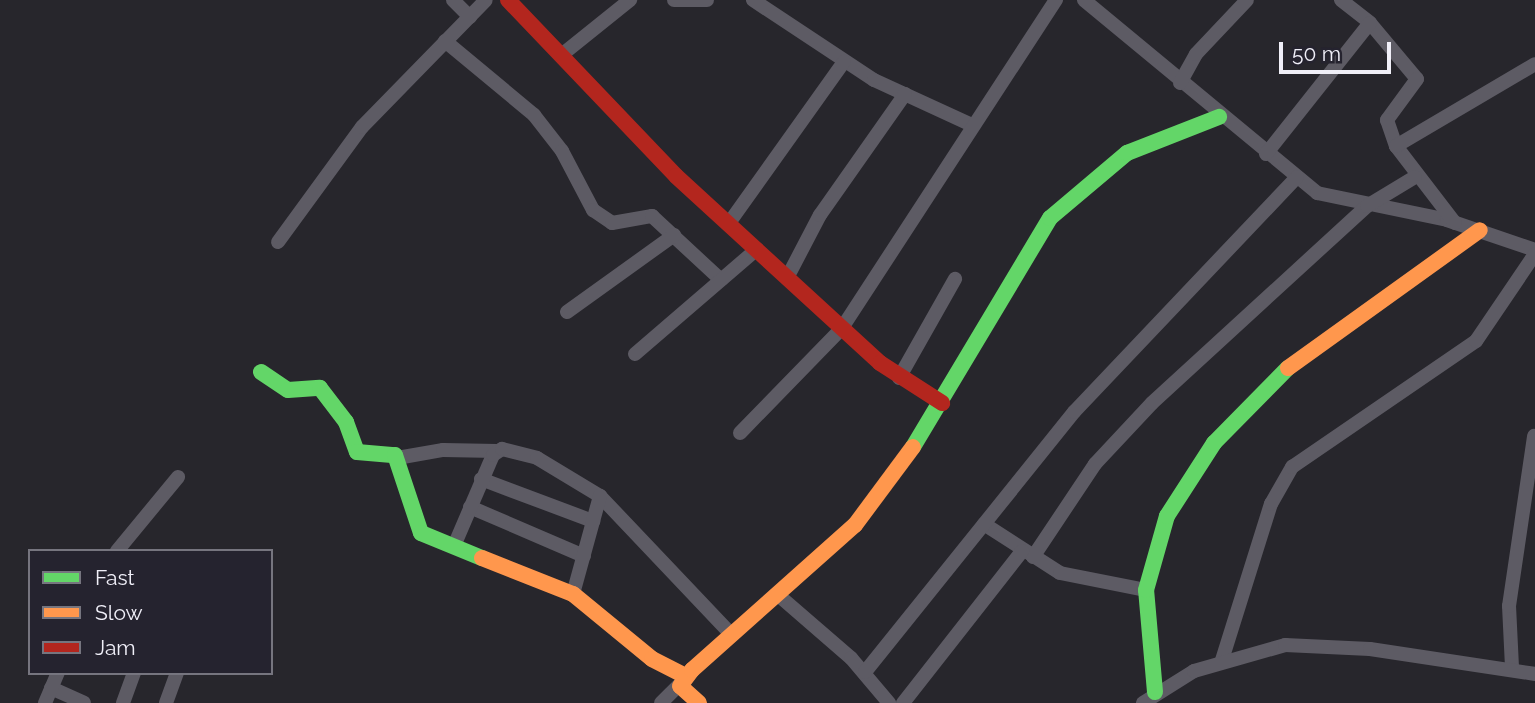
<!DOCTYPE html>
<html>
<head>
<meta charset="utf-8">
<style>
  body { margin:0 }
  #map { position:relative; width:1535px; height:703px; overflow:hidden; background:#27262c; font-family:Raleway,sans-serif }
  div>[style] { position:absolute }
  .street>* { height:14px; margin:-7px; padding:0 7px; transform-origin:7px; border-radius:7px; background:#5d5b64 }
  .fast>* { height:16px; margin:-8px; padding:0 8px; transform-origin:8px; border-radius:8px; background:#63d668 }
  .slow>* { height:16px; margin:-8px; padding:0 8px; transform-origin:8px; border-radius:8px; background:#ff974d }
  .jam>* { height:16px; margin:-8px; padding:0 8px; transform-origin:8px; border-radius:8px; background:#b3261e }
  span { translate:-50% -50%; white-space:nowrap; text-align:center; line-height:1.15; -webkit-text-stroke:6px #25232f; paint-order:stroke }
  .legend { position:absolute; left:28px; top:549px; width:245px; height:126px; box-sizing:border-box; background:#25232f; border:2px solid #76757f; margin:0; padding:9px 12px; list-style:none; font-size:21px; color:#f0eff8 }
  .legend li { display:flex; align-items:center; gap:14px; height:35px }
  .legend b { width:35px; border:2px solid #76757f }
  .scale { position:absolute; left:1279px; top:42px; width:112px; height:32px; box-sizing:border-box; border:4px solid #f0eff8; border-top:0; padding-left:9px; font-size:21px; line-height:24px; white-space:nowrap; color:#f0eff8; -webkit-text-stroke:5px #25232f; paint-order:stroke }
</style>
</head>
<body>
<div id="map">
  <div class="street">
    <i style="left:453px;top:0;width:24px;rotate:45deg"></i>
    <i style="left:674px;top:0;width:33px"></i>
    <i style="left:753px;top:0;width:145px;rotate:33.5deg"></i>
    <i style="left:874px;top:80px;width:108px;rotate:24.7deg"></i>
    <i style="left:1084px;top:0;width:303px;rotate:39.6deg"></i>
    <i style="left:1317px;top:193px;width:133px;rotate:11.7deg"></i>
    <i style="left:1447px;top:220px;width:93px;rotate:18.8deg"></i>
    <i style="left:1341px;top:0;width:37px;rotate:38deg"></i>
    <i style="left:1370px;top:23px;width:73px;rotate:50deg"></i>
    <i style="left:1417px;top:79px;width:51px;rotate:126.2deg"></i>
    <i style="left:1387px;top:120px;width:28px;rotate:71deg"></i>
    <i style="left:445px;top:41px;width:116px;rotate:39.7deg"></i>
    <i style="left:534px;top:115px;width:46px;rotate:52.1deg"></i>
    <i style="left:562px;top:151px;width:67px;rotate:62.3deg"></i>
    <i style="left:593px;top:210px;width:23px;rotate:34deg"></i>
    <i style="left:612px;top:223px;width:41px;rotate:-9.9deg"></i>
    <i style="left:652px;top:216px;width:94px;rotate:42.8deg"></i>
    <i style="left:564px;top:53px;width:85px;rotate:-38.8deg"></i>
    <i style="left:1180px;top:83px;width:33px;rotate:-61deg"></i>
    <i style="left:1196px;top:54px;width:74px;rotate:-46.6deg"></i>
    <i style="left:1266px;top:154px;width:167px;rotate:-51.6deg"></i>
    <i style="left:729px;top:223px;width:198px;rotate:-54.5deg"></i>
    <i style="left:1455px;top:223px;width:97px;rotate:-127.5deg"></i>
    <i style="left:1396px;top:146px;width:161px;rotate:-30.5deg"></i>
    <i style="left:278px;top:242px;width:142px;rotate:-53.9deg"></i>
    <i style="left:362px;top:127px;width:177px;rotate:-45.7deg"></i>
    <i style="left:787px;top:278px;width:71px;rotate:-62.4deg"></i>
    <i style="left:820px;top:215px;width:148px;rotate:-54.9deg"></i>
    <i style="left:567px;top:312px;width:132px;rotate:-35.7deg"></i>
    <i style="left:635px;top:354px;width:161px;rotate:-40.7deg"></i>
    <i style="left:899px;top:378px;width:114px;rotate:-60.5deg"></i>
    <i style="left:740px;top:433px;width:146px;rotate:-45.8deg"></i>
    <i style="left:842px;top:328px;width:392px;rotate:-56.9deg"></i>
    <i style="left:397px;top:458px;width:47px;rotate:-9.9deg"></i>
    <i style="left:443px;top:450px;width:54px;rotate:1.1deg"></i>
    <i style="left:481px;top:479px;width:120px;rotate:20.6deg"></i>
    <i style="left:470px;top:507px;width:124px;rotate:23.3deg"></i>
    <i style="left:984px;top:524px;width:90px;rotate:32.8deg"></i>
    <i style="left:1060px;top:573px;width:88px;rotate:11.2deg"></i>
    <i style="left:454px;top:546px;width:99px;rotate:-66.8deg"></i>
    <i style="left:493px;top:455px;width:11px;rotate:-34deg"></i>
    <i style="left:502px;top:449px;width:36px;rotate:14deg"></i>
    <i style="left:537px;top:458px;width:74px;rotate:31.1deg"></i>
    <i style="left:600px;top:496px;width:190px;rotate:46.5deg"></i>
    <i style="left:117px;top:551px;width:96px;rotate:-50.5deg"></i>
    <i style="left:1033px;top:557px;width:112px;rotate:-56.3deg"></i>
    <i style="left:1095px;top:464px;width:83px;rotate:-46.9deg"></i>
    <i style="left:1152px;top:403px;width:292px;rotate:-42.5deg"></i>
    <i style="left:1367px;top:206px;width:56px;rotate:-31.1deg"></i>
    <i style="left:573px;top:594px;width:102px;rotate:-74.6deg"></i>
    <i style="left:777px;top:594px;width:98px;rotate:40.9deg"></i>
    <i style="left:851px;top:658px;width:59px;rotate:49.8deg"></i>
    <i style="left:1222px;top:660px;width:164px;rotate:-72.6deg"></i>
    <i style="left:1271px;top:504px;width:43px;rotate:-60.4deg"></i>
    <i style="left:1292px;top:467px;width:223px;rotate:-34.4deg"></i>
    <i style="left:1476px;top:341px;width:105px;rotate:-55.9deg"></i>
    <i style="left:1512px;top:667px;width:61px;rotate:-92.8deg"></i>
    <i style="left:1509px;top:606px;width:172px;rotate:-81.6deg"></i>
    <i style="left:865px;top:672px;width:334px;rotate:-51.2deg"></i>
    <i style="left:1074px;top:412px;width:324px;rotate:-46.5deg"></i>
    <i style="left:51px;top:688px;width:36px;rotate:24deg"></i>
    <i style="left:45px;top:703px;width:33px;rotate:-67deg"></i>
    <i style="left:123px;top:703px;width:32px;rotate:-70deg"></i>
    <i style="left:166px;top:703px;width:32px;rotate:-70deg"></i>
    <i style="left:661px;top:703px;width:27px;rotate:-45deg"></i>
    <i style="left:903px;top:703px;width:193px;rotate:-51.9deg"></i>
    <i style="left:1143px;top:703px;width:60px;rotate:-32.1deg"></i>
    <i style="left:1194px;top:671px;width:95px;rotate:-15.9deg"></i>
    <i style="left:1285px;top:645px;width:85px;rotate:2.7deg"></i>
    <i style="left:1370px;top:649px;width:167px;rotate:8.6deg"></i>
  </div>
  <div class="fast">
    <i style="left:261px;top:372px;width:32px;rotate:34deg"></i>
    <i style="left:288px;top:390px;width:32px;rotate:-4deg"></i>
    <i style="left:320px;top:388px;width:43px;rotate:52.6deg"></i>
    <i style="left:346px;top:422px;width:32px;rotate:70deg"></i>
    <i style="left:357px;top:452px;width:38px;rotate:5deg"></i>
    <i style="left:395px;top:455px;width:82px;rotate:71.6deg"></i>
    <i style="left:421px;top:533px;width:66px;rotate:22.3deg"></i>
    <i style="left:913px;top:447px;width:267px;rotate:-59.1deg"></i>
    <i style="left:1050px;top:218px;width:101px;rotate:-40.2deg"></i>
    <i style="left:1127px;top:153px;width:99px;rotate:-21.4deg"></i>
    <i style="left:1155px;top:692px;width:102px;rotate:-95deg"></i>
    <i style="left:1146px;top:590px;width:77px;rotate:-74.2deg"></i>
    <i style="left:1167px;top:516px;width:87px;rotate:-57.2deg"></i>
    <i style="left:1214px;top:443px;width:105px;rotate:-45.4deg"></i>
  </div>
  <div class="slow">
    <i style="left:1288px;top:368px;width:236px;rotate:-35.7deg"></i>
    <i style="left:482px;top:558px;width:98px;rotate:21.6deg"></i>
    <i style="left:573px;top:594px;width:102px;rotate:39.4deg"></i>
    <i style="left:652px;top:659px;width:38px;rotate:27deg"></i>
    <i style="left:699px;top:703px;width:25px;rotate:-138deg"></i>
    <i style="left:680px;top:686px;width:20px;rotate:-53deg"></i>
    <i style="left:692px;top:670px;width:218px;rotate:-41.7deg"></i>
    <i style="left:855px;top:525px;width:97px;rotate:-53.4deg"></i>
  </div>
  <div class="jam">
    <i style="left:508px;top:0;width:243px;rotate:46.3deg"></i>
    <i style="left:676px;top:176px;width:277px;rotate:42.5deg"></i>
    <i style="left:880px;top:363px;width:74px;rotate:32.8deg"></i>
  </div>
  <ul class="legend">
  <li><b style="height:9px;background:#63d668"></b>Fast</li>
  <li><b style="height:9px;background:#ff974d"></b>Slow</li>
  <li><b style="height:9px;background:#b3261e"></b>Jam</li>
  </ul>
  <div class="scale">50 m</div>
</div>
</body>
</html>
